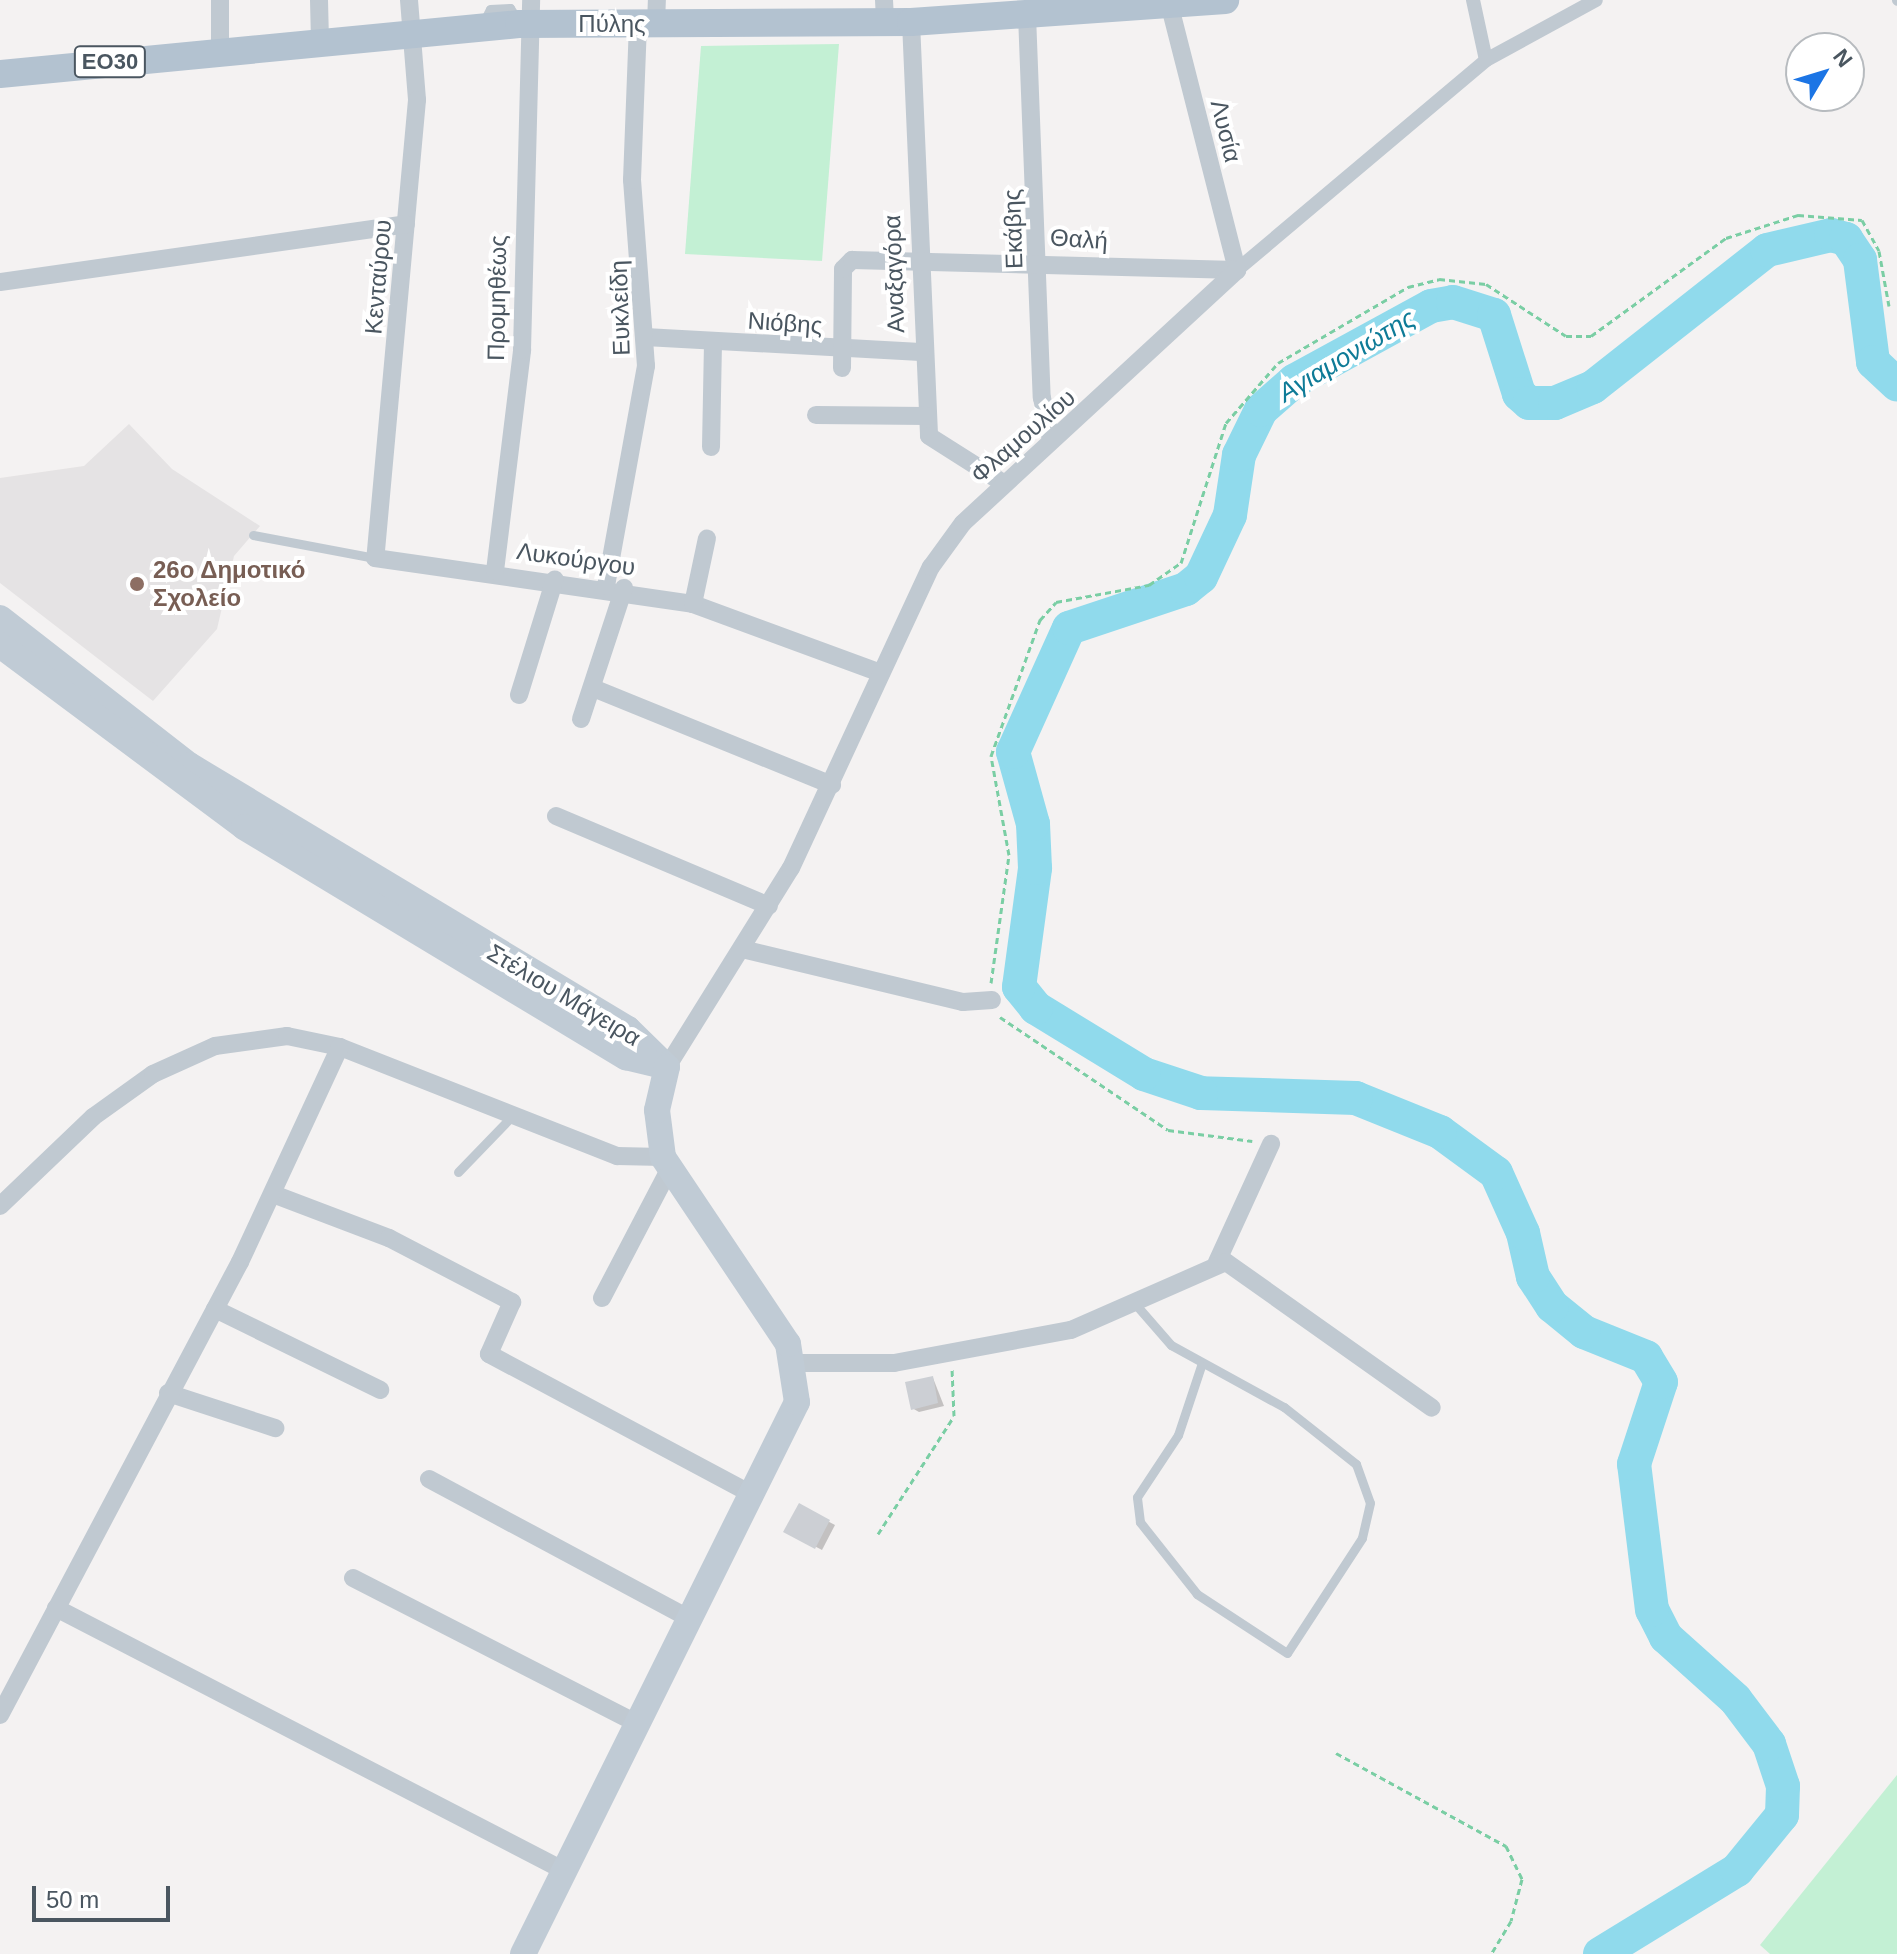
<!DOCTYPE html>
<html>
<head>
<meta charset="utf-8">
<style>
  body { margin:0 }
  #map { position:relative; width:1897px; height:1954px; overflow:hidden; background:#f4f2f2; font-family:Helvetica,sans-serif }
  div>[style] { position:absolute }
  .education>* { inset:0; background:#e5e3e4 }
  .green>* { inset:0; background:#c3f0d4 }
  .shadow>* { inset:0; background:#0003 }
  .river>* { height:34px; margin:-17px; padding:0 17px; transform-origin:17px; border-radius:17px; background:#90daec }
  .building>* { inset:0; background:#cccfd4 }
  .path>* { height:3px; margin-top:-1.5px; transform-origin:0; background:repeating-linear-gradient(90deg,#7acea4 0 6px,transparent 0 10px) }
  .service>* { height:9px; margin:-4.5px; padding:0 4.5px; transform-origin:4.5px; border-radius:4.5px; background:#c0c9d1 }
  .pedestrian>* { height:14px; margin:-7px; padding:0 7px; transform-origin:7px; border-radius:7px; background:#c0c9d1 }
  .minor>* { height:18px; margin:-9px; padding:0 9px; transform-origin:9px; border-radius:9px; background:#c0c9d1 }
  .secondary>* { height:26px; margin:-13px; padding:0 13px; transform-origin:13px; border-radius:13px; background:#c0cbd5 }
  .primary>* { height:28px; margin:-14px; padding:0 14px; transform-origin:14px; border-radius:14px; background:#b3c2d0 }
  .dots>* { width:22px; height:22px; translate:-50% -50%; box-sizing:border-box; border:4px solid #fff; border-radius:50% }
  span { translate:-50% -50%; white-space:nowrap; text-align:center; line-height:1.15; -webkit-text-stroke:8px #fff; paint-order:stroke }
  .shield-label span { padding:2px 6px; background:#fff; border:2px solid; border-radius:6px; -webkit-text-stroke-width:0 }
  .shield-label { font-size:22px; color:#4a5660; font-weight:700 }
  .street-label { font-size:24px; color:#4a5660 }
  .education-label { font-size:24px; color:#785e54; font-weight:700 }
  .left { translate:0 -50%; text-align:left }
  .water-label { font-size:26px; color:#0e7b97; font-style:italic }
  .north { position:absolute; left:1785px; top:32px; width:80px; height:80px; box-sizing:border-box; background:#fff; border:2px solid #b7bbbf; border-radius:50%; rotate:52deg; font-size:22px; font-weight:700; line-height:32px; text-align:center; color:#4a5660 }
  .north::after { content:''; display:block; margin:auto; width:28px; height:36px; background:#1c75e5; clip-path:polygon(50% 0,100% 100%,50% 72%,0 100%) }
  .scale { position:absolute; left:32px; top:1886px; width:138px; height:36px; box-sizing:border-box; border:4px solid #4a5660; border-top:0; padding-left:10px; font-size:24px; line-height:28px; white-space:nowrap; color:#4a5660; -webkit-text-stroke:6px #fff; paint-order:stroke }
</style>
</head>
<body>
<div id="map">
  <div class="education">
    <i style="clip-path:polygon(129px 424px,172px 469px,260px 526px,234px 556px,217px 629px,153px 701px,0 583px,0 478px,84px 466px)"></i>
  </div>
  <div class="green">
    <i style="clip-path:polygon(839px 44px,822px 261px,685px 254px,701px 46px)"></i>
    <i style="clip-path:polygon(1897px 1775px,1897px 1954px,1770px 1954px,1760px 1945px)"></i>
  </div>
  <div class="shadow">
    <i style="clip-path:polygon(933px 1378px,944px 1406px,919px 1412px,912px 1408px)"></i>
    <i style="clip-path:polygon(799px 1506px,835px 1525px,822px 1550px,786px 1531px)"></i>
  </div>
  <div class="river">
    <i style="left:1600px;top:1954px;width:161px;rotate:-31.5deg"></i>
    <i style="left:1737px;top:1870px;width:71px;rotate:-50.7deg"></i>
    <i style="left:1782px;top:1815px;width:29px;rotate:-88deg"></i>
    <i style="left:1783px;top:1786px;width:44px;rotate:-108.4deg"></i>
    <i style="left:1769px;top:1744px;width:56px;rotate:-127.1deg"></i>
    <i style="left:1735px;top:1699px;width:93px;rotate:-138.1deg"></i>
    <i style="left:1666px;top:1637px;width:30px;rotate:-117deg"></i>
    <i style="left:1652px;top:1610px;width:147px;rotate:-97deg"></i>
    <i style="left:1634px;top:1464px;width:86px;rotate:-71.8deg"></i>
    <i style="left:1661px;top:1382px;width:29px;rotate:-121deg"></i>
    <i style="left:1646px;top:1357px;width:67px;rotate:-158deg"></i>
    <i style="left:1584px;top:1332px;width:41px;rotate:-140.9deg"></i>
    <i style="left:1552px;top:1306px;width:35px;rotate:-123deg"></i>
    <i style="left:1533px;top:1277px;width:45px;rotate:-102.8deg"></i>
    <i style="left:1523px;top:1233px;width:66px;rotate:-114.2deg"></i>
    <i style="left:1496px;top:1173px;width:69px;rotate:-143.8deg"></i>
    <i style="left:1440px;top:1132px;width:91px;rotate:-158deg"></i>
    <i style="left:1356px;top:1098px;width:155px;rotate:-178.2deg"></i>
    <i style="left:1201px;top:1093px;width:60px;rotate:-161.6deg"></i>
    <i style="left:1144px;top:1074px;width:127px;rotate:-148.6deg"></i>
    <i style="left:1036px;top:1008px;width:27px;rotate:-129deg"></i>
    <i style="left:1019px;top:987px;width:120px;rotate:-82.3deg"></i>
    <i style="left:1035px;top:868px;width:44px;rotate:-92.6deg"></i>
    <i style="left:1033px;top:824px;width:75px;rotate:-105.5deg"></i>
    <i style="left:1013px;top:752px;width:136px;rotate:-65.7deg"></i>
    <i style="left:1069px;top:628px;width:123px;rotate:-18.4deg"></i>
    <i style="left:1186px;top:589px;width:19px;rotate:-39deg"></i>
    <i style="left:1201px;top:577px;width:68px;rotate:-64.9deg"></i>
    <i style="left:1230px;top:515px;width:61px;rotate:-81.5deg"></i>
    <i style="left:1239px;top:455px;width:50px;rotate:-63.9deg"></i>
    <i style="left:1261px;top:410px;width:44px;rotate:-41.3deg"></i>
    <i style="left:1294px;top:381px;width:156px;rotate:-28.7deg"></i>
    <i style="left:1431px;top:306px;width:22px;rotate:-10deg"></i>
    <i style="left:1453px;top:302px;width:43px;rotate:17.6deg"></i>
    <i style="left:1494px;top:315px;width:83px;rotate:72.4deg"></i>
    <i style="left:1519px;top:394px;width:13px;rotate:42deg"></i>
    <i style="left:1529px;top:403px;width:26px"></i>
    <i style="left:1555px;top:403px;width:41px;rotate:-22.8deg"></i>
    <i style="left:1593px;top:387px;width:221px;rotate:-38.2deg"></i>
    <i style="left:1767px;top:250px;width:66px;rotate:-13.2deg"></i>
    <i style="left:1831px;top:235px;width:16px;rotate:15deg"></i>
    <i style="left:1846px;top:239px;width:25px;rotate:56deg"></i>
    <i style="left:1860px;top:260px;width:103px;rotate:82.7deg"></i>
    <i style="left:1873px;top:362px;width:33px;rotate:43deg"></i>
  </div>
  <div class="building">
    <i style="clip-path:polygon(933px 1376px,938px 1403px,911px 1410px,905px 1382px)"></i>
    <i style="clip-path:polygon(799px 1503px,830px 1520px,815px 1549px,783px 1532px)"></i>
  </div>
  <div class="path">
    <i style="left:991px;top:983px;width:129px;rotate:-82deg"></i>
    <i style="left:1009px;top:855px;width:101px;rotate:-100.3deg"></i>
    <i style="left:991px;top:756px;width:145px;rotate:-70.2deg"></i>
    <i style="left:1040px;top:620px;width:24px;rotate:-48deg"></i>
    <i style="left:1056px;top:602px;width:95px;rotate:-10.4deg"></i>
    <i style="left:1149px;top:585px;width:39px;rotate:-35deg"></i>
    <i style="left:1181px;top:563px;width:147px;rotate:-72.2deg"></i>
    <i style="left:1226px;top:423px;width:79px;rotate:-49.1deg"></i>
    <i style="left:1278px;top:363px;width:151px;rotate:-30.3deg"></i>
    <i style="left:1408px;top:287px;width:32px;rotate:-14deg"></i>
    <i style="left:1439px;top:279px;width:47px;rotate:6.1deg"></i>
    <i style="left:1486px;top:284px;width:95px;rotate:33deg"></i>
    <i style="left:1566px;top:336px;width:25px"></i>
    <i style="left:1591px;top:336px;width:167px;rotate:-36deg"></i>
    <i style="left:1726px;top:238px;width:76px;rotate:-17.7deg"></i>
    <i style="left:1798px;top:215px;width:64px;rotate:4.5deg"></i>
    <i style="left:1862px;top:220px;width:35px;rotate:61deg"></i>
    <i style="left:1879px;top:251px;width:56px;rotate:79.7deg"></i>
    <i style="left:1000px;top:1017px;width:202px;rotate:33.9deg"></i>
    <i style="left:1168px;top:1130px;width:85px;rotate:7.5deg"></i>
    <i style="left:878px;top:1534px;width:140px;rotate:-57.2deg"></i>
    <i style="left:954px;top:1416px;width:47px;rotate:-92.4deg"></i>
    <i style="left:1336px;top:1753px;width:194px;rotate:28.7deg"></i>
    <i style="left:1506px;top:1846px;width:37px;rotate:64deg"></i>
    <i style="left:1522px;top:1879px;width:43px;rotate:104.7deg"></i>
    <i style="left:1511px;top:1921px;width:39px;rotate:121deg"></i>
  </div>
  <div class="service">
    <i style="left:1896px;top:0;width:1px;rotate:45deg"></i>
    <i style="left:484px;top:21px;width:13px;rotate:-63deg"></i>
    <i style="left:490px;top:9px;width:20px;rotate:-3deg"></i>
    <i style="left:510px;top:8px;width:15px;rotate:58deg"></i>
    <i style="left:253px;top:535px;width:124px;rotate:10.7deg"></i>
    <i style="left:458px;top:1172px;width:78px;rotate:-46deg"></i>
    <i style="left:1137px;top:1306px;width:52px;rotate:48.9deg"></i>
    <i style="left:1171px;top:1345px;width:129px;rotate:28.8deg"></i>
    <i style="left:1284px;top:1407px;width:92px;rotate:38.4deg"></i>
    <i style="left:1356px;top:1464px;width:41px;rotate:70.3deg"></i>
    <i style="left:1370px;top:1503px;width:36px;rotate:103deg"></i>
    <i style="left:1362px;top:1538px;width:137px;rotate:123.1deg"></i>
    <i style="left:1287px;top:1653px;width:108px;rotate:-146.8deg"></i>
    <i style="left:1197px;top:1594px;width:92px;rotate:-128.4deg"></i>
    <i style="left:1140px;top:1522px;width:25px;rotate:-97deg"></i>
    <i style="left:1137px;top:1497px;width:74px;rotate:-56.5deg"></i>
    <i style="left:1178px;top:1435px;width:73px;rotate:-71.6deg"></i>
  </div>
  <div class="pedestrian">
    <i style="left:1473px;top:0;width:61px;rotate:77.8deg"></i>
    <i style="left:1237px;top:270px;width:326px;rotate:-40.1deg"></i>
    <i style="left:1486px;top:60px;width:125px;rotate:-28.6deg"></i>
  </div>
  <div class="minor">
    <i style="left:319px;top:0;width:40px;rotate:88.6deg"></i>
    <i style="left:409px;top:0;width:100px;rotate:85.4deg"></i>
    <i style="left:417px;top:100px;width:460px;rotate:95.2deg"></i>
    <i style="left:375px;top:558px;width:321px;rotate:8.2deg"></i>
    <i style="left:693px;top:604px;width:200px;rotate:20.2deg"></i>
    <i style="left:884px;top:0;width:22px;rotate:87deg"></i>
    <i style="left:1169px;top:3px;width:276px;rotate:75.7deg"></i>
    <i style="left:1027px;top:15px;width:383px;rotate:87.8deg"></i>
    <i style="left:1042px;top:398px;width:43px;rotate:77.9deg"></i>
    <i style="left:911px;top:22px;width:414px;rotate:87.5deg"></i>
    <i style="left:929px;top:436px;width:88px;rotate:32.4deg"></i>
    <i style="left:656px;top:25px;width:25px;rotate:-88deg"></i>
    <i style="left:220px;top:50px;width:50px;rotate:-90deg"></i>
    <i style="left:0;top:282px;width:410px;rotate:-8.1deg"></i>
    <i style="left:645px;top:337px;width:276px;rotate:3.1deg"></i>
    <i style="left:842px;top:368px;width:99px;rotate:-89.4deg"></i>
    <i style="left:843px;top:269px;width:13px;rotate:-45deg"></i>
    <i style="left:852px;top:260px;width:385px;rotate:1.5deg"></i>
    <i style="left:816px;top:415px;width:111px;rotate:0.5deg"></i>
    <i style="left:711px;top:447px;width:104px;rotate:-88.9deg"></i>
    <i style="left:495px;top:571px;width:223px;rotate:-83deg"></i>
    <i style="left:522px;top:350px;width:350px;rotate:-88.5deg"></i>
    <i style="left:606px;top:586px;width:224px;rotate:-79.7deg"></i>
    <i style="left:646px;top:366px;width:187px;rotate:-94.3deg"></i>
    <i style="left:632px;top:180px;width:155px;rotate:-87.8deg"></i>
    <i style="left:693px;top:604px;width:67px;rotate:-78deg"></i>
    <i style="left:593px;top:688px;width:258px;rotate:22.1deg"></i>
    <i style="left:519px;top:695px;width:121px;rotate:-72.8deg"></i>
    <i style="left:581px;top:719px;width:138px;rotate:-71.8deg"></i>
    <i style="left:556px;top:816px;width:231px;rotate:22.9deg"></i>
    <i style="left:742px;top:949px;width:227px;rotate:13.5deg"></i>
    <i style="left:963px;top:1002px;width:29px;rotate:-4deg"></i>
    <i style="left:667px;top:1067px;width:234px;rotate:-58.1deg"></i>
    <i style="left:791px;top:868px;width:332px;rotate:-65.1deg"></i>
    <i style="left:931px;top:567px;width:54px;rotate:-54deg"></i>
    <i style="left:963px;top:523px;width:373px;rotate:-42.7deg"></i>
    <i style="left:273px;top:1194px;width:124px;rotate:20.8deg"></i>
    <i style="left:389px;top:1238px;width:139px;rotate:27.5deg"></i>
    <i style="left:512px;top:1302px;width:57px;rotate:113.9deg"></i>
    <i style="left:489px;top:1354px;width:297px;rotate:28.1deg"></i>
    <i style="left:0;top:1206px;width:129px;rotate:-43.7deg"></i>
    <i style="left:93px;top:1117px;width:74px;rotate:-35.6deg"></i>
    <i style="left:153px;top:1074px;width:68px;rotate:-24.3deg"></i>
    <i style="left:215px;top:1046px;width:73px;rotate:-7.9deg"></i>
    <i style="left:287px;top:1036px;width:54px;rotate:11.7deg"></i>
    <i style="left:340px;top:1047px;width:298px;rotate:21.5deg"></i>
    <i style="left:617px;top:1156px;width:46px;rotate:1.2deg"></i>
    <i style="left:1217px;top:1262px;width:130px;rotate:-65.4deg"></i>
    <i style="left:602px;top:1298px;width:144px;rotate:-62.4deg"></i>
    <i style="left:215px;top:1309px;width:184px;rotate:26.1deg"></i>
    <i style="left:795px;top:1363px;width:99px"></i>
    <i style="left:894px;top:1363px;width:180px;rotate:-10.6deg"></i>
    <i style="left:1071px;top:1330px;width:169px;rotate:-23.7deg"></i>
    <i style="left:1226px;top:1262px;width:252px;rotate:35.3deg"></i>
    <i style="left:168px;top:1393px;width:113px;rotate:18.1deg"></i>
    <i style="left:429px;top:1479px;width:294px;rotate:28.2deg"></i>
    <i style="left:353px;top:1578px;width:317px;rotate:27.1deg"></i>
    <i style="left:56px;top:1608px;width:571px;rotate:27.33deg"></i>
    <i style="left:0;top:1715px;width:513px;rotate:-62.09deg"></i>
    <i style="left:240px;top:1262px;width:237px;rotate:-65.1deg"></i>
  </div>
  <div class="secondary">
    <i style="left:0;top:618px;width:239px;rotate:37.9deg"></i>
    <i style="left:189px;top:765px;width:512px;rotate:31.02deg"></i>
    <i style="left:628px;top:1029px;width:54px;rotate:44.3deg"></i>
    <i style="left:0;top:645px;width:304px;rotate:36.7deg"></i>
    <i style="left:244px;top:827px;width:446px;rotate:31.1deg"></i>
    <i style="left:626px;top:1057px;width:42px;rotate:13.7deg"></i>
    <i style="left:523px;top:1954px;width:616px;rotate:-63.6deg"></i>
    <i style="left:797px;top:1402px;width:59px;rotate:-98.8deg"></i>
    <i style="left:788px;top:1344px;width:225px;rotate:-123.8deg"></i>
    <i style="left:663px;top:1157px;width:47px;rotate:-97.3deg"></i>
    <i style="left:657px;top:1110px;width:44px;rotate:-76.9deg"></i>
  </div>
  <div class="primary">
    <i style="left:0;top:74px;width:521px;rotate:-5.5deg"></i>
    <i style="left:519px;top:24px;width:392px;rotate:-0.3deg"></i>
    <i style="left:911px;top:22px;width:315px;rotate:-4deg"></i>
  </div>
  <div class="dots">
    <i style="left:137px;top:584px;background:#8d6e63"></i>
  </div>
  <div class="shield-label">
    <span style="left:110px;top:62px">ΕΟ30</span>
  </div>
  <div class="street-label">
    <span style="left:612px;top:24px">Πύλης</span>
    <span style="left:1226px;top:131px;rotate:76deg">Λυσία</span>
    <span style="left:1013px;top:229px;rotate:-92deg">Εκάβης</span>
    <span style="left:1079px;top:239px;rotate:4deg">Θαλή</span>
    <span style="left:894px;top:274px;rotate:-92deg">Αναξαγόρα</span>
    <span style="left:378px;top:277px;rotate:-85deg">Κενταύρου</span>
    <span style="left:497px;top:298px;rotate:-89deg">Προμηθέως</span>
    <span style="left:620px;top:308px;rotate:-92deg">Ευκλείδη</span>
    <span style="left:785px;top:323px;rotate:4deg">Νιόβης</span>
    <span style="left:1023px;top:436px;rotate:-41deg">Φλαμουλίου</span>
    <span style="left:576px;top:559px;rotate:8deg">Λυκούργου</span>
    <span style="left:564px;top:995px;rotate:31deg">Στέλιου Μάγειρα</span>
  </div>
  <div class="education-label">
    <span class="left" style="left:153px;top:584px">26ο Δημοτικό<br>Σχολείο</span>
  </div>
  <div class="water-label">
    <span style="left:1347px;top:356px;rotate:-31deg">Αγιαμονιώτης</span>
  </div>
  <div class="north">N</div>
  <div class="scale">50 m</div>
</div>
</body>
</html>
